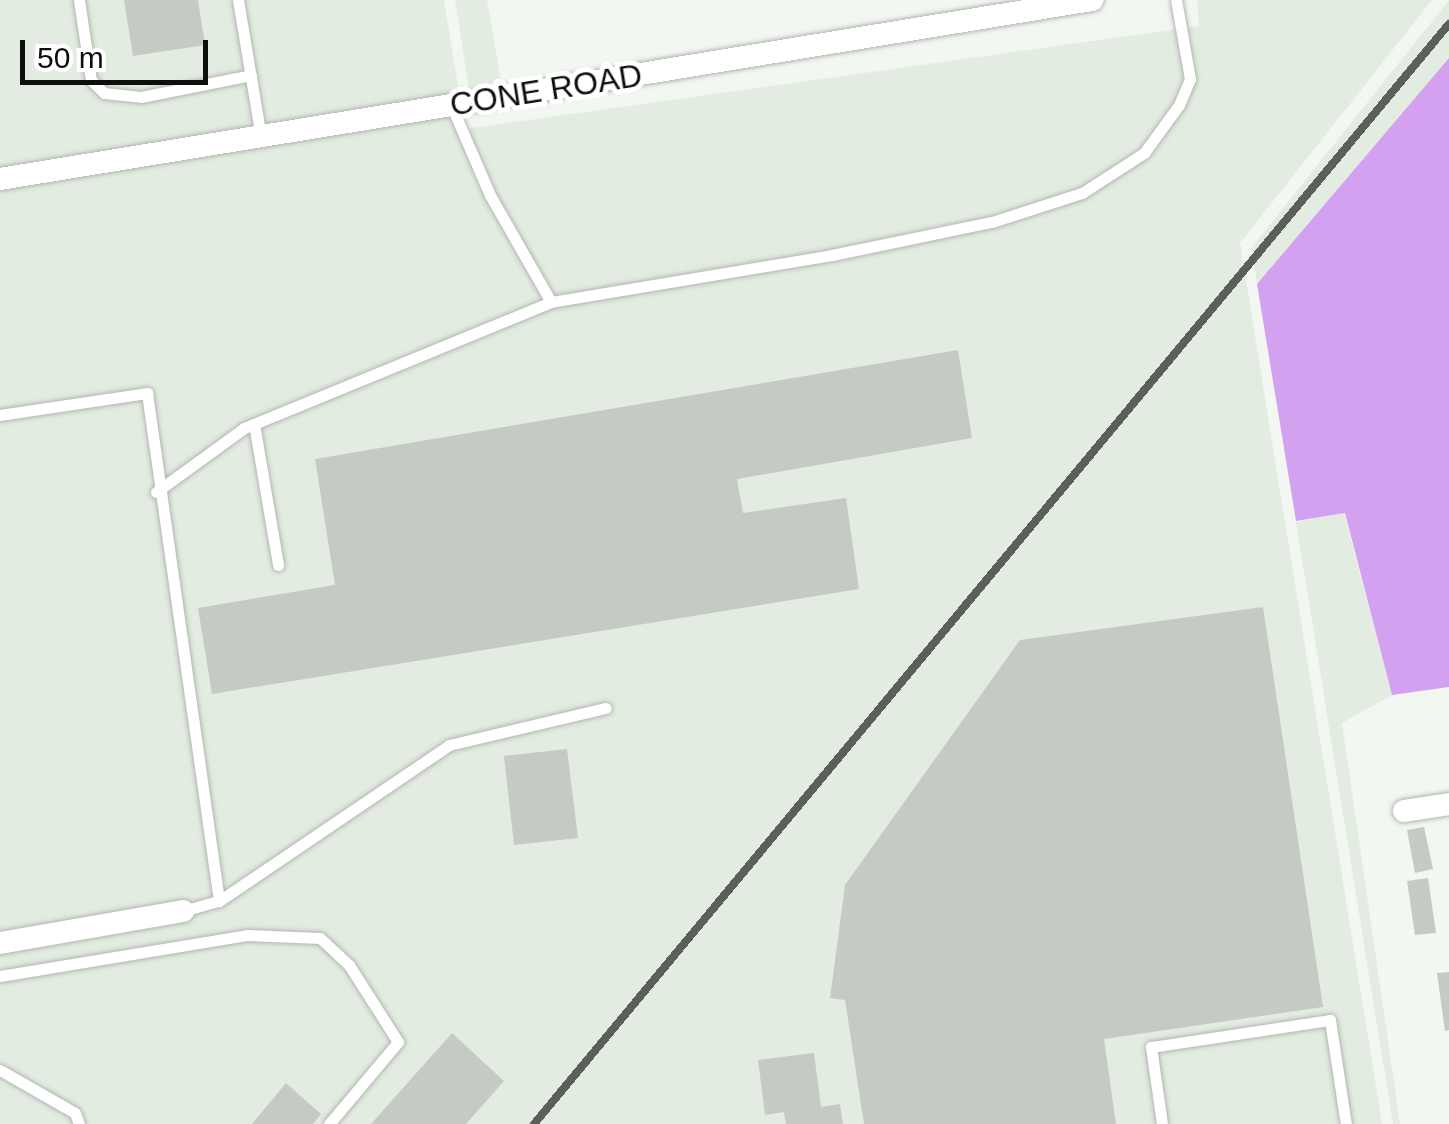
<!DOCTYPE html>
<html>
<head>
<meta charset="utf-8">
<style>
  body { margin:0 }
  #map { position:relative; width:1449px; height:1124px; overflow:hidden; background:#f2f7f1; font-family:Arial,sans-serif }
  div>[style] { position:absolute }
  .built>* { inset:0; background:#e2ece0 }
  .forest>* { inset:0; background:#d3a1f0 }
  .building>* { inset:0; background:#c6cac5 }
  .roads { filter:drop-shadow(0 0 2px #b2b7b1) drop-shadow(0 0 2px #b2b7b1) }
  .lane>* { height:11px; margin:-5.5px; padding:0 5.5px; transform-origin:5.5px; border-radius:5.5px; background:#fff }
  .street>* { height:22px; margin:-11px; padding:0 11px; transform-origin:11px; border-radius:11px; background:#fff }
  .rail>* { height:8px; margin:-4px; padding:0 4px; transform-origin:4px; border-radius:4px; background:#5c5f5b }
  span { translate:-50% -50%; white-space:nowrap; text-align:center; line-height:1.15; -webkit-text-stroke:10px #fff; paint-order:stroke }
  .street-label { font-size:32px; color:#0d0f0d }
  .scale { position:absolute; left:20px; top:40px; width:188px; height:45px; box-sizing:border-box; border:5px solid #0d0f0d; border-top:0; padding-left:12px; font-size:30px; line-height:35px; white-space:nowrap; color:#0d0f0d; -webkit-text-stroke:8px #fff; paint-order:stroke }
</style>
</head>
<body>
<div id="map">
  <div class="built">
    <i style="clip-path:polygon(0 0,444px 0,465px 129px,1199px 26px,1197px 0,1432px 0,1240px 243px,1382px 1124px,0 1124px)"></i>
    <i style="clip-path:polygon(455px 0,487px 0,501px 82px,469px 88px)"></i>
    <i style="clip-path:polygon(1449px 0,1449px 58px,1257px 284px,1252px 247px)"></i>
    <i style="clip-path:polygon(1344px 513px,1392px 695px,1342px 723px,1400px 1124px,1393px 1124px,1296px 522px)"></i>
  </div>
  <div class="forest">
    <i style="clip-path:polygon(1449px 58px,1449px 687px,1392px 695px,1345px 513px,1296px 521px,1257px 284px)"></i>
  </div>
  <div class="building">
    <i style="clip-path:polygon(124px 0,198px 0,205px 45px,133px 56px)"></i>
    <i style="clip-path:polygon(958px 350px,972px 438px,737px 479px,743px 513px,846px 498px,859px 589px,212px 694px,198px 608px,335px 585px,315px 459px)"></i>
    <i style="clip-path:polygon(1263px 607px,1323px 1007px,1104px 1039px,1116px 1124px,864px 1124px,845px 1000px,830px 998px,845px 885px,1020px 640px)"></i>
    <i style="clip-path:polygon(567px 749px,578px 838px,514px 845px,504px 756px)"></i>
    <i style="clip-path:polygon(1424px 827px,1433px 869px,1415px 873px,1407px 830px)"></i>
    <i style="clip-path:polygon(1428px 878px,1436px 933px,1415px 935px,1407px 881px)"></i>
    <i style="clip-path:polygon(1449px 972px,1449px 1030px,1445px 1031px,1437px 973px)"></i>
    <i style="clip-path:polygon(452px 1033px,504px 1081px,466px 1124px,371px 1124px)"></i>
    <i style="clip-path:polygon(814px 1053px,821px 1107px,840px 1104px,843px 1124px,786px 1124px,784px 1112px,765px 1115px,758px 1060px)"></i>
    <i style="clip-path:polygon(286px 1083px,321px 1114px,313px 1124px,252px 1124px)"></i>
  </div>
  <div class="roads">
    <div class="lane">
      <i style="left:79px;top:0;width:81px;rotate:81.5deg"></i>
      <i style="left:91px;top:80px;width:18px;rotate:45deg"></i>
      <i style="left:104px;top:93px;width:37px;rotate:6deg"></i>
      <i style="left:141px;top:97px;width:112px;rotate:-11.3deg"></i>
      <i style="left:238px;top:0;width:139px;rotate:80.5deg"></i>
      <i style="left:551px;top:302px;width:285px;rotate:-9.5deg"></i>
      <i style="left:832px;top:255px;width:163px;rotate:-11.7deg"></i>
      <i style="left:992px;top:222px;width:95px;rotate:-17.9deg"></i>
      <i style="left:1082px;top:193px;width:74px;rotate:-32.8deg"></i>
      <i style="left:1144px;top:153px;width:59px;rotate:-53.9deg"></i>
      <i style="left:1179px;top:105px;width:28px;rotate:-67deg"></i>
      <i style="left:1190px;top:79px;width:80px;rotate:-100deg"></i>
      <i style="left:0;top:415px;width:149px;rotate:-8.5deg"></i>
      <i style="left:147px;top:393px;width:513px;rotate:81.93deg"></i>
      <i style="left:254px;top:424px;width:143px;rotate:80.3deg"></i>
      <i style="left:156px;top:492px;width:109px;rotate:-36deg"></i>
      <i style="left:244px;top:428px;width:332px;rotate:-22.3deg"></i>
      <i style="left:551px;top:302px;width:123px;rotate:-119.7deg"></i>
      <i style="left:490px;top:195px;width:98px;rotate:-113.4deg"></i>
      <i style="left:183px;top:911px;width:37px;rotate:-16deg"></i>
      <i style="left:219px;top:901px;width:278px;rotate:-34.1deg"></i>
      <i style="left:449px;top:745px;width:161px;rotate:-13.3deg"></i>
      <i style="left:0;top:976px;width:250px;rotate:-9.4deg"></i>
      <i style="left:247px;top:935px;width:73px;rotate:2.4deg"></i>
      <i style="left:320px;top:938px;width:40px;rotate:43deg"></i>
      <i style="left:349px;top:965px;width:91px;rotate:57.5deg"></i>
      <i style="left:398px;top:1042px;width:107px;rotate:130.1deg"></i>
      <i style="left:0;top:1070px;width:86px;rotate:29.8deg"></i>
      <i style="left:75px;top:1113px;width:12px;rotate:70deg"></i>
      <i style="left:1162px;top:1124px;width:78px;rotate:-98.1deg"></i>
      <i style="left:1151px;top:1047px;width:181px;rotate:-8.6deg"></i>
      <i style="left:1330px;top:1020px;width:105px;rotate:81.3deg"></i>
    </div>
    <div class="street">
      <i style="left:0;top:179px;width:1107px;rotate:-9.31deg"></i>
      <i style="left:1404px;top:811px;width:46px;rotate:-8.8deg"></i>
      <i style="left:0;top:943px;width:186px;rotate:-9.9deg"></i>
    </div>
  </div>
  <div class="rail">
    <i style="left:534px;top:1124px;width:1431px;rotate:-50.25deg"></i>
  </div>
  <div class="street-label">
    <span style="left:546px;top:90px;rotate:-9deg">CONE ROAD</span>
  </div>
  <div class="scale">50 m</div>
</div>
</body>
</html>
